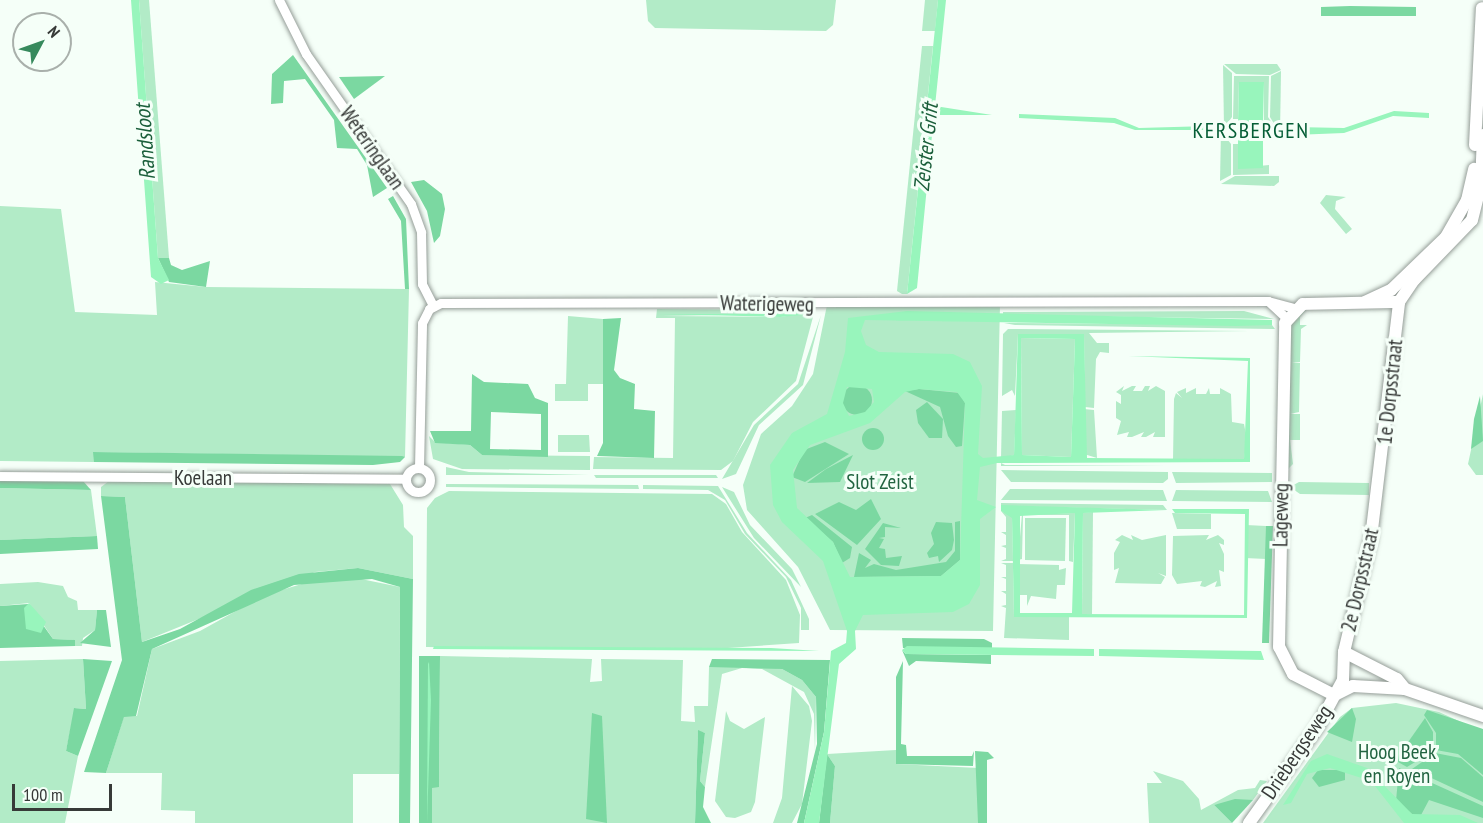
<!DOCTYPE html>
<html>
<head>
<meta charset="utf-8">
<style>
  body { margin:0 }
  #map { position:relative; width:1483px; height:823px; overflow:hidden; background:#f5fff8; font-family:"PT Sans Narrow",sans-serif }
  div>[style] { position:absolute }
  .green>* { inset:0; background:#b2ebc7 }
  .forest>* { inset:0; background:#7bd8a1 }
  .round { border-radius:50% }
  .water>* { inset:0; background:#98f5bc }
  .roads { filter:drop-shadow(0 0 2px #959e98) drop-shadow(0 0 2px #959e98) }
  .minor>* { height:9px; margin:-4.5px; padding:0 4.5px; transform-origin:4.5px; border-radius:4.5px; background:#fff }
  .minor>.ring { margin:-4.5px; padding:0; box-sizing:content-box; background:none; border:9px solid #fff; border-radius:50% }
  .major>* { height:12px; margin:-6px; padding:0 6px; transform-origin:6px; border-radius:6px; background:#fff }
  span { translate:-50% -50%; white-space:nowrap; text-align:center; line-height:1.15; -webkit-text-stroke:6px #f5fff8; paint-order:stroke }
  .street-label { font-size:21px; color:#373a38 }
  .park-label { font-size:21px; color:#216440 }
  .neighbourhood-label { font-size:22px; color:#055e36; letter-spacing:1.5px }
  .water-label { font-size:22px; color:#1b5f3b; font-style:italic }
  .north { position:absolute; left:12px; top:12px; width:60px; height:60px; box-sizing:border-box; background:#f5fff8; border:2px solid #a9b0ab; border-radius:50%; rotate:49deg; font-size:16px; font-weight:700; line-height:24px; text-align:center; color:#373a38 }
  .north::after { content:''; display:block; margin:auto; width:21px; height:27px; background:#378a5d; clip-path:polygon(50% 0,100% 100%,50% 72%,0 100%) }
  .scale { position:absolute; left:12px; top:784px; width:100px; height:27px; box-sizing:border-box; border:3px solid #373a38; border-top:0; padding-left:8px; font-size:18px; line-height:21px; white-space:nowrap; color:#373a38; -webkit-text-stroke:4px #f5fff8; paint-order:stroke }
</style>
</head>
<body>
<div id="map">
  <div class="green">
    <i style="clip-path:polygon(139px 0,149px 0,169px 258px,158px 258px)"></i>
    <i style="clip-path:polygon(646px 0,836px 0,833px 25px,826px 31px,655px 28px,648px 21px)"></i>
    <i style="clip-path:polygon(925px 0,938px 0,935px 31px,922px 31px)"></i>
    <i style="clip-path:polygon(922px 46px,933px 46px,907px 294px,902px 294px,897px 291px)"></i>
    <i style="clip-path:polygon(1224px 64px,1277px 64px,1281px 70px,1270px 75px,1236px 74px)"></i>
    <i style="clip-path:polygon(1223px 65px,1232px 73px,1232px 117px,1224px 128px)"></i>
    <i style="clip-path:polygon(1281px 71px,1281px 72px,1280px 134px,1270px 117px,1271px 76px)"></i>
    <i style="clip-path:polygon(1234px 76px,1269px 76px,1268px 117px,1274px 126px,1264px 121px,1264px 82px,1239px 82px,1238px 119px,1233px 119px)"></i>
    <i style="clip-path:polygon(1221px 131px,1231px 144px,1231px 175px,1220px 181px)"></i>
    <i style="clip-path:polygon(1233px 144px,1238px 144px,1238px 168px,1269px 165px,1269px 174px,1233px 175px)"></i>
    <i style="clip-path:polygon(1235px 176px,1279px 176px,1279px 182px,1274px 186px,1221px 184px)"></i>
    <i style="clip-path:polygon(1326px 195px,1346px 197px,1336px 201px,1335px 209px,1352px 229px,1346px 234px,1320px 203px)"></i>
    <i style="clip-path:polygon(0 206px,61px 209px,75px 312px,157px 315px,155px 282px,206px 287px,409px 289px,405px 457px,94px 452px,94px 462px,0 461px)"></i>
    <i style="clip-path:polygon(1000px 304px,993px 631px,830px 630px,798px 567px,747px 510px,743px 485px,761px 434px,792px 406px,813px 374px,827px 305px)"></i>
    <i style="clip-path:polygon(1308px 308px,1300px 317px,1300px 325px,1307px 325px,1301px 329px,1300px 362px,1291px 362px,1300px 363px,1299px 412px,1290px 414px,1300px 414px,1300px 440px,1290px 440px,1293px 464px,1287px 470px,1288px 325px)"></i>
    <i style="clip-path:polygon(657px 309px,785px 310px,785px 314px,662px 316px,780px 317px,801px 314px,788px 314px,788px 310px,808px 312px,813px 317px,796px 381px,753px 422px,733px 461px,721px 470px,593px 469px,594px 457px,673px 458px,675px 318px,656px 318px)"></i>
    <i style="clip-path:polygon(1244px 311px,1274px 319px,1003px 315px,1003px 312px)"></i>
    <i style="clip-path:polygon(821px 315px,803px 385px,759px 425px,736px 474px,722px 479px,754px 425px,798px 384px)"></i>
    <i style="clip-path:polygon(568px 316px,603px 319px,603px 384px,588px 384px,588px 401px,555px 401px,555px 384px,566px 384px)"></i>
    <i style="clip-path:polygon(1004px 323px,1272px 325px,1275px 329px,1015px 325px)"></i>
    <i style="clip-path:polygon(1008px 329px,1250px 331px,1089px 333px,1097px 343px,1109px 343px,1109px 353px,1100px 352px,1096px 359px,1094px 408px,1085px 407px,1084px 335px,1018px 334px,1015px 396px,1012px 390px,1002px 396px,1003px 334px)"></i>
    <i style="clip-path:polygon(1021px 338px,1075px 339px,1071px 457px,1022px 455px)"></i>
    <i style="clip-path:polygon(1124px 386px,1122px 391px,1132px 386px,1136px 386px,1133px 391px,1142px 391px,1145px 386px,1150px 386px,1148px 391px,1156px 386px,1165px 391px,1165px 437px,1153px 437px,1155px 432px,1146px 437px,1141px 437px,1144px 432px,1132px 437px,1127px 437px,1129px 432px,1117px 435px,1121px 421px,1116px 418px,1116px 401px,1121px 404px,1121px 395px,1116px 392px)"></i>
    <i style="clip-path:polygon(1186px 388px,1186px 393px,1196px 388px,1196px 394px,1206px 394px,1209px 388px,1210px 394px,1220px 394px,1220px 388px,1231px 394px,1232px 422px,1244px 424px,1247px 440px,1244px 459px,1173px 460px,1174px 399px,1176px 393px,1182px 398px,1177px 392px)"></i>
    <i style="clip-path:polygon(1483px 394px,1483px 475px,1476px 475px,1468px 464px)"></i>
    <i style="clip-path:polygon(1084px 409px,1094px 410px,1097px 458px,1084px 454px)"></i>
    <i style="clip-path:polygon(1016px 410px,1014px 455px,1001px 459px,1002px 411px)"></i>
    <i style="clip-path:polygon(558px 435px,589px 435px,590px 452px,558px 452px)"></i>
    <i style="clip-path:polygon(429px 436px,435px 442px,470px 445px,482px 455px,590px 456px,590px 470px,462px 469px,433px 459px)"></i>
    <i style="clip-path:polygon(1001px 463px,1005px 465px,1168px 465px,1001px 466px)"></i>
    <i style="clip-path:polygon(446px 467px,469px 472px,589px 475px,446px 475px)"></i>
    <i style="clip-path:polygon(1001px 470px,1168px 472px,1168px 479px,1163px 483px,1011px 482px)"></i>
    <i style="clip-path:polygon(1172px 472px,1272px 473px,1272px 482px,1176px 483px)"></i>
    <i style="clip-path:polygon(594px 475px,716px 475px,718px 478px,596px 478px)"></i>
    <i style="clip-path:polygon(109px 481px,390px 484px,403px 505px,404px 527px,413px 536px,413px 579px,358px 568px,315px 572px,142px 642px,125px 497px,101px 496px,101px 487px)"></i>
    <i style="clip-path:polygon(1299px 482px,1369px 483px,1369px 495px,1300px 494px,1290px 487px)"></i>
    <i style="clip-path:polygon(446px 484px,638px 485px,639px 489px,446px 487px)"></i>
    <i style="clip-path:polygon(643px 485px,718px 486px,747px 533px,791px 580px,809px 619px,809px 630px,801px 630px,801px 608px,786px 577px,745px 534px,725px 500px,708px 490px,643px 489px)"></i>
    <i style="clip-path:polygon(722px 487px,734px 492px,750px 525px,792px 569px,801px 587px,754px 538px)"></i>
    <i style="clip-path:polygon(0 488px,91px 490px,97px 536px,0 540px)"></i>
    <i style="clip-path:polygon(1010px 489px,1163px 490px,1167px 501px,1001px 500px)"></i>
    <i style="clip-path:polygon(1176px 490px,1268px 491px,1272px 502px,1172px 501px)"></i>
    <i style="clip-path:polygon(449px 491px,712px 494px,726px 504px,742px 532px,786px 580px,800px 615px,799px 643px,699px 650px,426px 647px,427px 508px,435px 498px)"></i>
    <i style="clip-path:polygon(1001px 503px,1163px 505px,1167px 510px,1001px 506px)"></i>
    <i style="clip-path:polygon(1001px 511px,1012px 516px,1013px 561px,1001px 561px,1006px 559px,1006px 548px,1001px 546px,1006px 545px,1006px 535px,1001px 532px,1006px 532px,1006px 517px)"></i>
    <i style="clip-path:polygon(1093px 512px,1092px 614px,1082px 614px,1083px 513px)"></i>
    <i style="clip-path:polygon(1075px 513px,1073px 562px,1069px 561px,1069px 515px,1023px 515px,1022px 559px,1018px 560px,1022px 514px)"></i>
    <i style="clip-path:polygon(1172px 513px,1211px 514px,1211px 529px,1177px 529px)"></i>
    <i style="clip-path:polygon(1025px 518px,1066px 518px,1065px 561px,1025px 560px)"></i>
    <i style="clip-path:polygon(1246px 525px,1266px 526px,1266px 559px,1245px 558px)"></i>
    <i style="clip-path:polygon(1122px 535px,1133px 540px,1131px 535px,1142px 540px,1166px 535px,1166px 576px,1158px 573px,1165px 577px,1161px 584px,1115px 583px,1119px 568px,1114px 570px,1114px 553px,1120px 542px,1115px 540px)"></i>
    <i style="clip-path:polygon(1209px 535px,1206px 540px,1218px 535px,1224px 540px,1224px 545px,1219px 543px,1224px 554px,1224px 572px,1219px 570px,1221px 586px,1215px 587px,1217px 581px,1205px 587px,1200px 586px,1202px 581px,1177px 584px,1172px 575px,1173px 536px)"></i>
    <i style="clip-path:polygon(1001px 563px,1013px 563px,1014px 617px,1069px 617px,1069px 640px,1004px 638px,1006px 608px,1001px 606px,1006px 605px,1006px 594px,1001px 591px,1006px 591px,1006px 579px,1001px 577px,1006px 577px,1006px 565px)"></i>
    <i style="clip-path:polygon(1017px 564px,1059px 565px,1059px 570px,1066px 568px,1065px 585px,1057px 585px,1056px 599px,1031px 596px,1027px 606px,1027px 595px,1017px 595px)"></i>
    <i style="clip-path:polygon(361px 579px,400px 587px,399px 774px,353px 774px,353px 823px,195px 823px,195px 811px,161px 810px,162px 773px,106px 773px,124px 716px,137px 716px,152px 649px,200px 631px,265px 595px,305px 583px)"></i>
    <i style="clip-path:polygon(38px 582px,63px 586px,68px 597px,77px 601px,78px 610px,97px 610px,95px 630px,83px 638px,82px 646px,75px 646px,74px 640px,53px 639px,29px 603px,0 606px,0 584px)"></i>
    <i style="clip-path:polygon(440px 656px,592px 659px,590px 682px,602px 681px,601px 659px,683px 660px,681px 721px,695px 722px,694px 706px,708px 706px,709px 667px,771px 667px,782px 669px,802px 680px,816px 697px,815px 753px,814px 714px,804px 692px,762px 669px,742px 668px,722px 674px,705px 787px,700px 781px,705px 733px,698px 731px,695px 823px,432px 823px,432px 787px,439px 786px)"></i>
    <i style="clip-path:polygon(83px 659px,86px 709px,75px 708px,66px 751px,78px 756px,65px 823px,0 823px,0 661px)"></i>
    <i style="clip-path:polygon(792px 686px,809px 706px,812px 721px,802px 804px,792px 823px,773px 823px,782px 798px)"></i>
    <i style="clip-path:polygon(1396px 703px,1439px 712px,1483px 732px,1483px 823px,1263px 823px,1340px 717px,1352px 708px)"></i>
    <i style="clip-path:polygon(726px 711px,730px 721px,744px 729px,765px 717px,755px 802px,751px 812px,735px 818px,726px 817px,715px 801px)"></i>
    <i style="clip-path:polygon(896px 750px,896px 764px,979px 768px,978px 823px,830px 823px,835px 766px,827px 754px)"></i>
    <i style="clip-path:polygon(1153px 771px,1183px 781px,1199px 799px,1201px 810px,1238px 790px,1255px 788px,1260px 780px,1267px 781px,1253px 800px,1214px 805px,1232px 823px,1149px 823px,1147px 783px,1162px 783px)"></i>
  </div>
  <div class="forest">
    <i style="clip-path:polygon(1321px 7px,1350px 6px,1416px 7px,1416px 16px,1321px 16px)"></i>
    <i style="clip-path:polygon(293px 55px,387px 188px,373px 197px,367px 165px,357px 149px,337px 148px,334px 120px,305px 79px,284px 81px,283px 103px,271px 104px,272px 74px)"></i>
    <i style="clip-path:polygon(385px 76px,354px 99px,339px 77px)"></i>
    <i style="clip-path:polygon(424px 180px,442px 194px,445px 209px,440px 236px,434px 243px,427px 211px,411px 182px)"></i>
    <i style="clip-path:polygon(393px 196px,406px 219px,409px 289px,405px 289px,401px 221px,388px 199px)"></i>
    <i style="clip-path:polygon(158px 258px,169px 258px,171px 265px,182px 270px,210px 261px,206px 287px,169px 282px)"></i>
    <i style="clip-path:polygon(621px 318px,614px 370px,620px 378px,635px 384px,634px 409px,655px 411px,654px 458px,597px 456px,603px 443px,603px 319px)"></i>
    <i style="clip-path:polygon(evenodd,472px 374px,484px 382px,528px 384px,535px 398px,548px 403px,548px 457px,482px 455px,470px 445px,435px 443px,430px 431px,471px 431px,472px 374px,491px 412px,541px 414px,541px 450px,490px 449px,491px 412px)"></i>
    <i class="round" style="left:842px;top:385px;width:30px;height:30px"></i>
    <i style="clip-path:polygon(919px 389px,960px 393px,965px 403px,962px 446px,956px 447px,948px 436px,940px 407px,905px 391px)"></i>
    <i style="clip-path:polygon(1480px 396px,1483px 441px,1471px 449px,1474px 419px)"></i>
    <i style="clip-path:polygon(927px 402px,943px 419px,942px 438px,929px 438px,918px 423px,916px 410px)"></i>
    <i class="round" style="left:862px;top:428px;width:22px;height:22px"></i>
    <i style="clip-path:polygon(825px 442px,849px 454px,805px 482px,792px 477px,804px 450px)"></i>
    <i style="clip-path:polygon(93px 452px,402px 456px,405px 457px,400px 462px,373px 465px,94px 462px)"></i>
    <i style="clip-path:polygon(853px 455px,840px 482px,807px 483px,826px 469px)"></i>
    <i style="clip-path:polygon(0 480px,83px 481px,91px 490px,0 488px)"></i>
    <i style="clip-path:polygon(101px 496px,125px 497px,142px 642px,180px 629px,251px 590px,299px 574px,358px 568px,413px 579px,410px 823px,399px 823px,400px 587px,372px 579px,294px 585px,152px 649px,136px 716px,124px 717px,106px 773px,84px 772px,122px 660px)"></i>
    <i style="clip-path:polygon(871px 499px,881px 519px,857px 545px,815px 514px,839px 502px,856px 510px)"></i>
    <i style="clip-path:polygon(812px 515px,852px 547px,850px 558px,842px 563px,833px 542px,805px 518px)"></i>
    <i style="clip-path:polygon(960px 521px,960px 560px,941px 576px,854px 577px,859px 553px,871px 560px,865px 568px,874px 564px,896px 570px,946px 562px,955px 551px,955px 522px)"></i>
    <i style="clip-path:polygon(936px 522px,952px 523px,954px 540px,952px 550px,939px 562px,938px 556px,929px 558px,927px 553px,934px 544px,931px 533px)"></i>
    <i style="clip-path:polygon(883px 523px,901px 528px,885px 527px,885px 537px,879px 538px,884px 539px,879px 548px,885px 549px,886px 558px,902px 556px,899px 566px,881px 565px,865px 549px)"></i>
    <i style="clip-path:polygon(1266px 526px,1273px 526px,1269px 643px,1262px 643px)"></i>
    <i style="clip-path:polygon(97px 536px,98px 549px,0 554px,0 540px)"></i>
    <i style="clip-path:polygon(28px 604px,53px 639px,75px 640px,75px 646px,0 648px,0 606px)"></i>
    <i style="clip-path:polygon(97px 610px,106px 610px,111px 647px,80px 643px,95px 630px)"></i>
    <i style="clip-path:polygon(902px 638px,984px 639px,992px 643px,992px 649px,903px 648px)"></i>
    <i style="clip-path:polygon(902px 650px,906px 654px,991px 655px,991px 664px,916px 661px,909px 666px)"></i>
    <i style="clip-path:polygon(419px 656px,440px 656px,439px 787px,432px 788px,432px 823px,419px 823px)"></i>
    <i style="clip-path:polygon(83px 659px,112px 661px,78px 756px,66px 751px,74px 708px,86px 709px)"></i>
    <i style="clip-path:polygon(712px 659px,830px 660px,824px 732px,804px 823px,797px 823px,817px 744px,816px 697px,802px 680px,782px 669px,709px 667px)"></i>
    <i style="clip-path:polygon(903px 661px,901px 744px,906px 745px,907px 756px,972px 756px,974px 751px,973px 766px,896px 764px,896px 677px)"></i>
    <i style="clip-path:polygon(1352px 708px,1356px 719px,1352px 742px,1327px 732px)"></i>
    <i style="clip-path:polygon(1427px 710px,1483px 729px,1483px 775px,1458px 754px,1436px 750px,1436px 733px,1424px 715px)"></i>
    <i style="clip-path:polygon(592px 713px,602px 716px,607px 823px,586px 819px)"></i>
    <i style="clip-path:polygon(1425px 718px,1433px 732px,1433px 751px,1407px 767px,1398px 762px,1399px 755px)"></i>
    <i style="clip-path:polygon(698px 730px,705px 733px,700px 781px,705px 787px,703px 807px,711px 823px,695px 823px)"></i>
    <i style="clip-path:polygon(975px 751px,988px 752px,994px 758px,987px 760px,987px 823px,978px 823px)"></i>
    <i style="clip-path:polygon(1435px 753px,1461px 758px,1483px 777px,1483px 802px,1412px 769px)"></i>
    <i style="clip-path:polygon(827px 754px,835px 766px,830px 823px,819px 823px)"></i>
    <i style="clip-path:polygon(1399px 768px,1483px 806px,1483px 818px,1429px 800px,1420px 817px,1412px 814px,1396px 801px)"></i>
    <i style="clip-path:polygon(1318px 770px,1345px 770px,1345px 780px,1319px 787px,1312px 778px)"></i>
    <i style="clip-path:polygon(1235px 799px,1253px 800px,1232px 823px,1214px 805px)"></i>
  </div>
  <div class="water">
    <i style="clip-path:polygon(131px 0,139px 0,158px 258px,169px 280px,161px 284px,151px 277px)"></i>
    <i style="clip-path:polygon(938px 0,946px 0,935px 106px,992px 115px,934px 115px,917px 288px,907px 294px)"></i>
    <i style="clip-path:polygon(1239px 82px,1264px 82px,1263px 124px,1269px 131px,1263px 138px,1263px 168px,1238px 169px,1238px 139px,1232px 132px,1238px 122px)"></i>
    <i style="clip-path:polygon(1394px 111px,1429px 113px,1429px 118px,1393px 116px,1344px 133px,1294px 135px,1294px 127px,1344px 128px)"></i>
    <i style="clip-path:polygon(1019px 114px,1115px 118px,1139px 128px,1209px 126px,1209px 130px,1135px 130px,1114px 123px,1019px 118px)"></i>
    <i style="clip-path:polygon(evenodd,907px 311px,1272px 320px,1272px 325px,1236px 326px,865px 320px,861px 331px,866px 345px,879px 352px,953px 354px,970px 362px,982px 386px,978px 454px,983px 458px,1014px 455px,1018px 334px,1084px 334px,1087px 458px,1244px 459px,1248px 361px,1128px 356px,1250px 358px,1250px 462px,997px 463px,980px 467px,977px 500px,996px 507px,980px 519px,980px 585px,969px 604px,953px 612px,863px 615px,855px 631px,856px 649px,839px 664px,819px 823px,804px 823px,824px 732px,831px 651px,846px 643px,847px 631px,823px 561px,782px 522px,773px 505px,770px 465px,792px 433px,827px 414px,845px 352px,848px 318px,907px 311px,1021px 338px,1075px 339px,1071px 457px,1022px 455px,1021px 338px,907px 311px,847px 387px,872px 389px,874px 402px,865px 412px,849px 416px,843px 403px,847px 387px,907px 311px,919px 389px,957px 392px,965px 403px,960px 560px,941px 576px,850px 577px,833px 542px,797px 508px,793px 470px,810px 445px,870px 423px,905px 392px,919px 389px)"></i>
    <i style="clip-path:polygon(659px 314px,801px 314px,802px 315px,780px 317px)"></i>
    <i style="clip-path:polygon(evenodd,1001px 505px,1167px 510px,1083px 513px,1082px 614px,1244px 615px,1245px 514px,1175px 513px,1172px 509px,1249px 509px,1247px 618px,1014px 617px,1012px 518px,1001px 511px,1001px 505px,1075px 513px,1072px 613px,1020px 613px,1020px 516px,1075px 513px)"></i>
    <i style="clip-path:polygon(29px 603px,46px 622px,41px 633px,26px 629px,24px 608px)"></i>
    <i style="clip-path:polygon(434px 646px,771px 648px,819px 651px,433px 649px)"></i>
    <i style="clip-path:polygon(907px 646px,1094px 649px,1094px 656px,906px 654px,902px 650px)"></i>
    <i style="clip-path:polygon(1099px 649px,1261px 651px,1264px 660px,1099px 656px)"></i>
    <i style="clip-path:polygon(429px 662px,431px 700px,427px 823px,428px 664px)"></i>
    <i style="clip-path:polygon(1327px 754px,1367px 768px,1412px 814px,1460px 815px,1478px 823px,1404px 823px,1371px 781px,1330px 768px,1307px 774px,1291px 803px,1283px 805px,1311px 761px)"></i>
  </div>
  <div class="roads">
    <div class="minor">
      <i style="left:279px;top:0;width:60px;rotate:63.4deg"></i>
      <i style="left:306px;top:54px;width:183px;rotate:55deg"></i>
      <i style="left:411px;top:204px;width:30px;rotate:70deg"></i>
      <i style="left:421px;top:232px;width:52px;rotate:88.9deg"></i>
      <i style="left:422px;top:284px;width:25px;rotate:63deg"></i>
      <i style="left:1268px;top:301px;width:26px;rotate:43deg"></i>
      <i style="left:419px;top:468px;width:145px;rotate:-88.8deg"></i>
      <i style="left:422px;top:323px;width:16px;rotate:-63deg"></i>
      <i style="left:429px;top:309px;width:13px;rotate:-27deg"></i>
      <i style="left:441px;top:303px;width:827px;rotate:-0.14deg"></i>
      <i style="left:1268px;top:301px;width:28px;rotate:15deg"></i>
      <i class="ring" style="left:406px;top:468px;width:15px;height:15px"></i>
      <i style="left:0;top:476px;width:406px;rotate:0.4deg"></i>
    </div>
    <div class="major">
      <i style="left:1475px;top:145px;width:137px;rotate:-87.1deg"></i>
      <i style="left:1365px;top:302px;width:29px;rotate:-25deg"></i>
      <i style="left:1391px;top:290px;width:76px;rotate:-43.9deg"></i>
      <i style="left:1446px;top:237px;width:43px;rotate:-60.4deg"></i>
      <i style="left:1467px;top:200px;width:32px;rotate:-77deg"></i>
      <i style="left:1344px;top:652px;width:59px;rotate:27deg"></i>
      <i style="left:1397px;top:679px;width:13px;rotate:51deg"></i>
      <i style="left:1343px;top:680px;width:28px;rotate:-88deg"></i>
      <i style="left:1344px;top:652px;width:117px;rotate:-76.7deg"></i>
      <i style="left:1371px;top:538px;width:238px;rotate:-83.2deg"></i>
      <i style="left:1399px;top:302px;width:27px;rotate:-56deg"></i>
      <i style="left:1414px;top:280px;width:83px;rotate:-46deg"></i>
      <i style="left:1472px;top:220px;width:36px;rotate:-76deg"></i>
      <i style="left:1481px;top:185px;width:50px;rotate:-87.7deg"></i>
      <i style="left:1334px;top:695px;width:46px;rotate:-152.9deg"></i>
      <i style="left:1293px;top:674px;width:30px;rotate:-117deg"></i>
      <i style="left:1279px;top:647px;width:324px;rotate:-88.9deg"></i>
      <i style="left:1285px;top:323px;width:26px;rotate:-47deg"></i>
      <i style="left:1303px;top:304px;width:96px;rotate:-1.2deg"></i>
      <i style="left:1335px;top:695px;width:20px;rotate:-27deg"></i>
      <i style="left:1353px;top:686px;width:52px;rotate:3.3deg"></i>
      <i style="left:1405px;top:689px;width:83px;rotate:19.1deg"></i>
      <i style="left:1249px;top:823px;width:117px;rotate:-54.4deg"></i>
      <i style="left:1317px;top:728px;width:55px;rotate:-61.6deg"></i>
    </div>
  </div>
  <div class="street-label">
    <span style="left:372px;top:148px;rotate:55deg">Weteringlaan</span>
    <span style="left:767px;top:304px;rotate:1deg">Waterigeweg</span>
    <span style="left:1390px;top:392px;rotate:-84deg">1e Dorpsstraat</span>
    <span style="left:203px;top:478px">Koelaan</span>
    <span style="left:1281px;top:515px;rotate:-89deg">Lageweg</span>
    <span style="left:1360px;top:580px;rotate:-77deg">2e Dorpsstraat</span>
    <span style="left:1297px;top:752px;rotate:-56deg">Driebergseweg</span>
  </div>
  <div class="park-label">
    <span style="left:880px;top:482px">Slot Zeist</span>
    <span style="left:1397px;top:764px">Hoog Beek<br>en Royen</span>
  </div>
  <div class="neighbourhood-label">
    <span style="left:1251px;top:131px">KERSBERGEN</span>
  </div>
  <div class="water-label">
    <span style="left:145px;top:142px;rotate:-94deg">Randsloot</span>
    <span style="left:926px;top:147px;rotate:-84deg">Zeister Grift</span>
  </div>
  <div class="north">N</div>
  <div class="scale">100 m</div>
</div>
</body>
</html>
